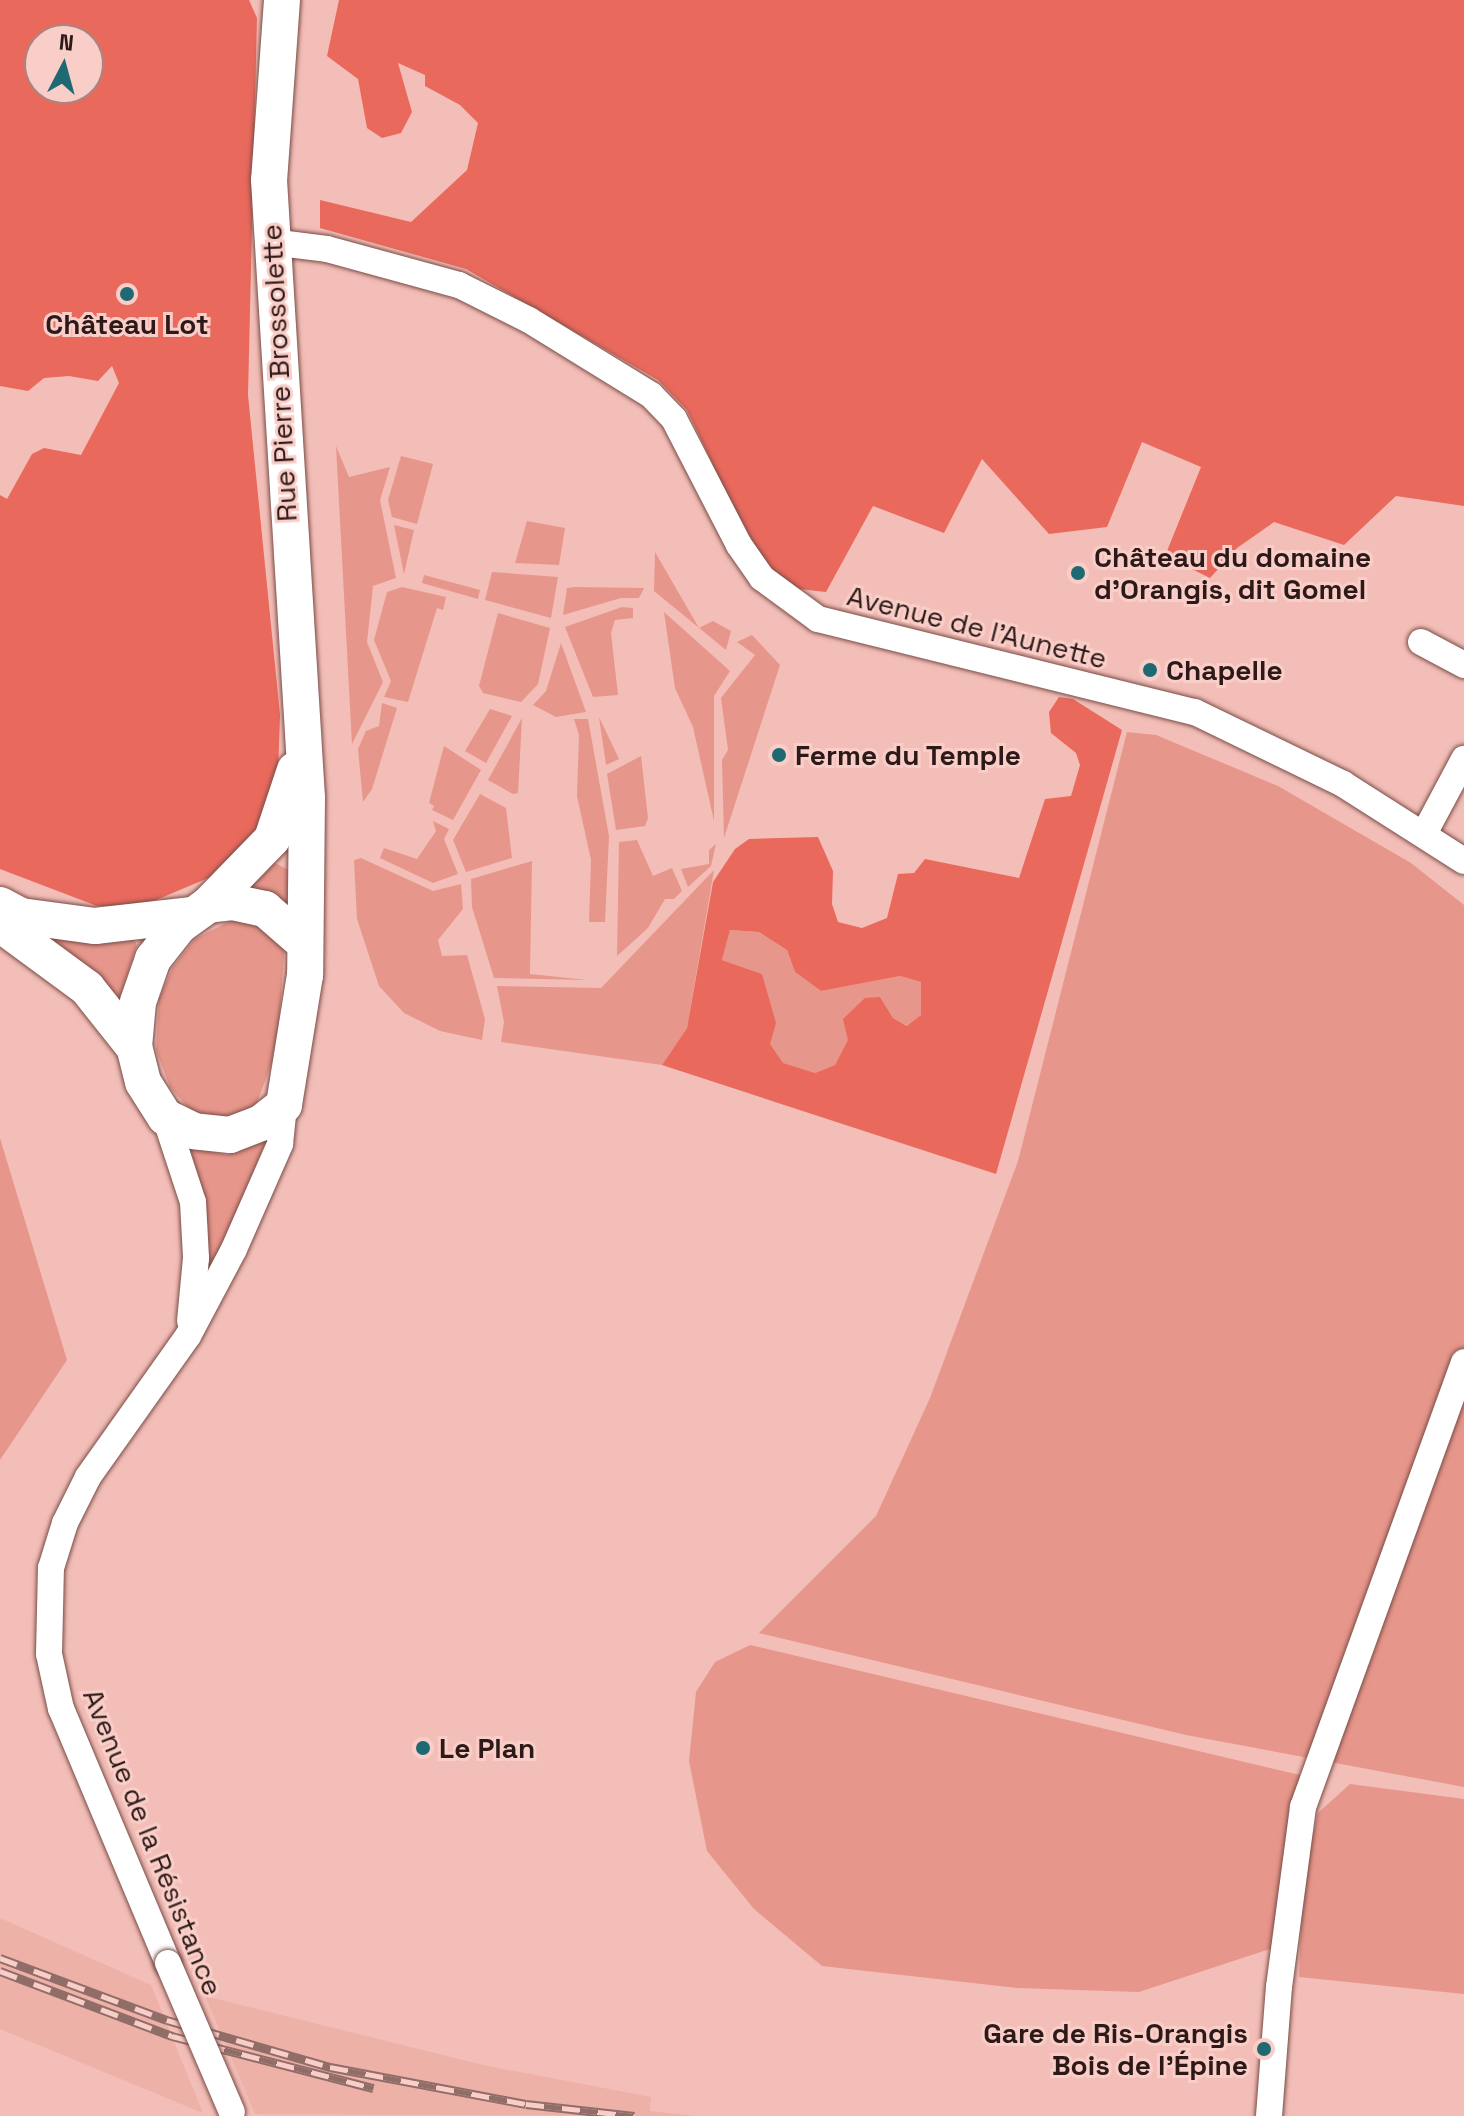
<!DOCTYPE html>
<html>
<head>
<meta charset="utf-8">
<style>
  body { margin:0 }
  #map { position:relative; width:1464px; height:2116px; overflow:hidden; background:#f3beb7; font-family:"Space Grotesk",sans-serif }
  div>[style] { position:absolute }
  .built>* { inset:0; background:#edb1a8 }
  .green>* { inset:0; background:#e7968b }
  .forest>* { inset:0; background:#e9695d }
  .roads { filter:drop-shadow(0 0 2px #794c46) drop-shadow(0 0 2px #794c46) }
  .street>* { height:26px; margin:-13px; padding:0 13px; transform-origin:13px; border-radius:13px; background:#fff }
  .secondary>* { height:36px; margin:-18px; padding:0 18px; transform-origin:18px; border-radius:18px; background:#fff }
  .rail>* { height:9px; margin-top:-4.5px; transform-origin:0; background:repeating-linear-gradient(90deg,#facec8 0 18px,#916d68 0 36px); box-sizing:border-box; border-block:2px solid #916d68 }
  .bridges { filter:drop-shadow(0 0 2px #794c46) drop-shadow(0 0 2px #794c46) }
  .street-bridge>* { height:26px; margin:-13px; padding:0 13px; transform-origin:13px; border-radius:13px; background:#fff }
  .dots>* { width:22px; height:22px; translate:-50% -50%; box-sizing:border-box; border:4px solid #facec8; border-radius:50% }
  span { translate:-50% -50%; white-space:nowrap; text-align:center; line-height:1.15; -webkit-text-stroke:6px #facec8; paint-order:stroke }
  .poi-label { font-size:28px; color:#2d1a18; font-weight:700 }
  .left { translate:0 -50%; text-align:left }
  .right { translate:-100% -50%; text-align:right }
  .street-label { font-size:28px; color:#2d1a18 }
  .north { position:absolute; left:24px; top:24px; width:80px; height:80px; box-sizing:border-box; background:#facec8; border:2px solid #a88682; border-radius:50%; rotate:6deg; font-size:22px; font-weight:700; line-height:32px; text-align:center; color:#2d1a18 }
  .north::after { content:''; display:block; margin:auto; width:28px; height:36px; background:#1e6972; clip-path:polygon(50% 0,100% 100%,50% 72%,0 100%) }
</style>
</head>
<body>
<div id="map">
  <div class="built">
    <i style="clip-path:polygon(0 1918px,151px 1985px,203px 2113px,0 2029px)"></i>
    <i style="clip-path:polygon(205px 1996px,483px 2065px,651px 2097px,650px 2111px,694px 2116px,255px 2114px)"></i>
  </div>
  <div class="green">
    <i style="clip-path:polygon(336px 446px,349px 477px,390px 467px,380px 500px,396px 578px,373px 586px,367px 642px,383px 682px,352px 744px)"></i>
    <i style="clip-path:polygon(401px 456px,433px 464px,417px 524px,392px 517px,388px 500px)"></i>
    <i style="clip-path:polygon(527px 521px,565px 528px,559px 565px,515px 563px)"></i>
    <i style="clip-path:polygon(394px 525px,414px 530px,404px 574px)"></i>
    <i style="clip-path:polygon(655px 552px,699px 628px,713px 621px,731px 631px,726px 650px,654px 591px)"></i>
    <i style="clip-path:polygon(492px 572px,558px 577px,551px 618px,485px 600px)"></i>
    <i style="clip-path:polygon(424px 575px,480px 590px,478px 599px,422px 583px)"></i>
    <i style="clip-path:polygon(402px 587px,446px 597px,443px 610px,437px 608px,408px 702px,384px 697px,391px 681px,374px 640px,387px 592px)"></i>
    <i style="clip-path:polygon(567px 588px,575px 587px,644px 588px,639px 598px,621px 598px,563px 615px)"></i>
    <i style="clip-path:polygon(622px 607px,633px 608px,633px 618px,615px 620px,611px 633px,618px 695px,593px 697px,565px 627px)"></i>
    <i style="clip-path:polygon(664px 612px,730px 671px,714px 696px,714px 821px,693px 727px,675px 688px)"></i>
    <i style="clip-path:polygon(498px 613px,550px 628px,538px 684px,521px 702px,483px 693px,479px 686px)"></i>
    <i style="clip-path:polygon(752px 635px,780px 665px,724px 838px,722px 760px,728px 750px,721px 698px,755px 655px,737px 642px)"></i>
    <i style="clip-path:polygon(561px 643px,586px 712px,556px 717px,533px 705px,546px 691px)"></i>
    <i style="clip-path:polygon(382px 703px,397px 708px,372px 789px,363px 802px,358px 749px,366px 731px,379px 726px)"></i>
    <i style="clip-path:polygon(490px 709px,512px 716px,486px 763px,465px 751px)"></i>
    <i style="clip-path:polygon(599px 717px,619px 759px,606px 765px)"></i>
    <i style="clip-path:polygon(522px 718px,518px 793px,513px 794px,488px 780px)"></i>
    <i style="clip-path:polygon(574px 719px,588px 719px,609px 836px,605px 922px,589px 922px,591px 860px,577px 796px,579px 735px)"></i>
    <i style="clip-path:polygon(1127px 732px,1156px 735px,1278px 786px,1411px 863px,1464px 905px,1464px 1787px,1186px 1735px,759px 1633px,876px 1516px,930px 1398px,1018px 1161px)"></i>
    <i style="clip-path:polygon(444px 746px,481px 770px,453px 820px,432px 810px,434px 806px,429px 803px)"></i>
    <i style="clip-path:polygon(641px 756px,648px 818px,645px 826px,616px 830px,607px 774px)"></i>
    <i style="clip-path:polygon(480px 794px,506px 808px,512px 858px,466px 872px,453px 840px)"></i>
    <i style="clip-path:polygon(433px 821px,449px 829px,444px 839px,458px 874px,433px 883px,380px 858px,384px 848px,417px 859px,436px 831px)"></i>
    <i style="clip-path:polygon(637px 840px,653px 876px,672px 868px,682px 891px,674px 899px,665px 899px,648px 928px,617px 956px,619px 842px)"></i>
    <i style="clip-path:polygon(716px 844px,711px 866px,688px 887px,681px 869px,709px 864px,709px 850px)"></i>
    <i style="clip-path:polygon(361px 858px,433px 891px,461px 884px,463px 909px,438px 940px,442px 956px,467px 955px,485px 1019px,482px 1040px,440px 1031px,404px 1013px,379px 986px,357px 919px,354px 860px)"></i>
    <i style="clip-path:polygon(269px 860px,299px 875px,293px 908px,243px 891px)"></i>
    <i style="clip-path:polygon(532px 861px,530px 974px,587px 980px,494px 978px,472px 907px,471px 879px)"></i>
    <i style="clip-path:polygon(714px 870px,687px 1028px,662px 1065px,501px 1042px,504px 1022px,497px 986px,601px 988px)"></i>
    <i style="clip-path:polygon(247px 919px,285px 941px,277px 1049px,255px 1108px,218px 1122px,192px 1112px,170px 1087px,156px 1050px,159px 999px,173px 967px,195px 939px,230px 921px)"></i>
    <i style="clip-path:polygon(730px 930px,759px 932px,787px 950px,795px 972px,821px 991px,900px 976px,921px 982px,921px 1015px,908px 1026px,893px 1018px,880px 997px,835px 1065px,815px 1073px,782px 1063px,770px 1044px,762px 974px,722px 960px)"></i>
    <i style="clip-path:polygon(56px 938px,133px 939px,137px 945px,120px 997px,54px 947px)"></i>
    <i style="clip-path:polygon(0 1138px,67px 1360px,0 1460px)"></i>
    <i style="clip-path:polygon(266px 1141px,215px 1269px,207px 1269px,208px 1227px,188px 1147px,227px 1155px)"></i>
    <i style="clip-path:polygon(750px 1645px,1300px 1775px,1273px 1948px,1139px 1992px,1017px 1988px,822px 1966px,754px 1909px,707px 1851px,689px 1761px,696px 1692px,715px 1662px)"></i>
    <i style="clip-path:polygon(1350px 1784px,1464px 1799px,1464px 1994px,1299px 1977px,1303px 1881px,1318px 1813px)"></i>
  </div>
  <div class="forest">
    <i style="clip-path:polygon(evenodd,0 0,249px 0,257px 18px,248px 395px,280px 715px,278px 773px,266px 824px,234px 867px,142px 906px,97px 906px,0 869px,0 495px,7px 499px,32px 454px,44px 448px,81px 455px,119px 383px,112px 366px,98px 381px,69px 376px,44px 378px,28px 391px,0 386px,0 0,40px 40px,88px 40px,88px 88px,40px 88px,40px 40px)"></i>
    <i style="clip-path:polygon(339px 0,1464px 0,1464px 506px,1396px 496px,1344px 545px,1274px 522px,1237px 548px,1210px 578px,1165px 556px,1201px 467px,1142px 442px,1107px 527px,1049px 534px,982px 459px,944px 533px,873px 506px,826px 592px,790px 588px,753px 549px,687px 410px,658px 380px,466px 269px,320px 228px,320px 200px,411px 222px,467px 170px,478px 123px,460px 105px,425px 86px,425px 75px,398px 63px,412px 112px,401px 133px,382px 138px,367px 128px,358px 79px,327px 56px)"></i>
    <i style="clip-path:polygon(evenodd,1059px 697px,1073px 699px,1122px 730px,996px 1174px,662px 1065px,687px 1028px,713px 882px,735px 849px,749px 839px,818px 837px,833px 871px,832px 904px,838px 922px,862px 928px,887px 918px,898px 874px,914px 873px,925px 859px,1019px 878px,1045px 799px,1071px 796px,1080px 765px,1076px 753px,1051px 733px,1049px 712px,1059px 697px,730px 930px,759px 932px,787px 950px,795px 972px,821px 991px,900px 976px,921px 982px,921px 1015px,907px 1026px,893px 1018px,880px 997px,865px 998px,843px 1019px,848px 1040px,835px 1065px,815px 1073px,783px 1063px,770px 1044px,776px 1023px,762px 974px,722px 960px,730px 930px)"></i>
  </div>
  <div class="roads">
    <div class="street">
      <i style="left:271px;top:242px;width:56px;rotate:7.1deg"></i>
      <i style="left:327px;top:249px;width:137px;rotate:15.3deg"></i>
      <i style="left:459px;top:285px;width:78px;rotate:26.6deg"></i>
      <i style="left:529px;top:320px;width:143px;rotate:31.6deg"></i>
      <i style="left:651px;top:395px;width:33px;rotate:46deg"></i>
      <i style="left:674px;top:419px;width:142px;rotate:62.7deg"></i>
      <i style="left:739px;top:545px;width:40px;rotate:55.1deg"></i>
      <i style="left:762px;top:578px;width:69px;rotate:36.2deg"></i>
      <i style="left:818px;top:619px;width:388px;rotate:13.9deg"></i>
      <i style="left:1195px;top:712px;width:165px;rotate:25.9deg"></i>
      <i style="left:1343px;top:784px;width:143px;rotate:32.5deg"></i>
      <i style="left:1421px;top:642px;width:49px;rotate:28.1deg"></i>
      <i style="left:1425px;top:832px;width:83px;rotate:-61.9deg"></i>
      <i style="left:165px;top:1117px;width:89px;rotate:71.8deg"></i>
      <i style="left:193px;top:1202px;width:56px;rotate:86.9deg"></i>
      <i style="left:196px;top:1258px;width:63px;rotate:95.4deg"></i>
      <i style="left:168px;top:1963px;width:276px;rotate:-112.8deg"></i>
      <i style="left:61px;top:1709px;width:56px;rotate:-102.3deg"></i>
      <i style="left:49px;top:1654px;width:86px;rotate:-88.7deg"></i>
      <i style="left:51px;top:1568px;width:47px;rotate:-72.7deg"></i>
      <i style="left:65px;top:1523px;width:51px;rotate:-63.4deg"></i>
      <i style="left:88px;top:1477px;width:173px;rotate:-54.7deg"></i>
      <i style="left:188px;top:1336px;width:98px;rotate:-62.1deg"></i>
      <i style="left:234px;top:1249px;width:115px;rotate:-66.3deg"></i>
      <i style="left:280px;top:1144px;width:39px;rotate:-84deg"></i>
      <i style="left:1269px;top:2116px;width:129px;rotate:-85.6deg"></i>
      <i style="left:1279px;top:1987px;width:182px;rotate:-82.4deg"></i>
      <i style="left:1303px;top:1807px;width:473px;rotate:-70.1deg"></i>
    </div>
    <div class="secondary">
      <i style="left:282px;top:0;width:180px;rotate:94.1deg"></i>
      <i style="left:269px;top:180px;width:619px;rotate:86.48deg"></i>
      <i style="left:307px;top:798px;width:177px;rotate:90.6deg"></i>
      <i style="left:305px;top:975px;width:132px;rotate:99.2deg"></i>
      <i style="left:284px;top:1105px;width:29px;rotate:142deg"></i>
      <i style="left:261px;top:1123px;width:33px;rotate:159deg"></i>
      <i style="left:230px;top:1135px;width:36px;rotate:-174deg"></i>
      <i style="left:194px;top:1131px;width:32px;rotate:-154deg"></i>
      <i style="left:165px;top:1117px;width:41px;rotate:-122.2deg"></i>
      <i style="left:143px;top:1082px;width:36px;rotate:-104deg"></i>
      <i style="left:134px;top:1047px;width:45px;rotate:-84.9deg"></i>
      <i style="left:138px;top:1002px;width:46px;rotate:-70.8deg"></i>
      <i style="left:153px;top:959px;width:42px;rotate:-51.8deg"></i>
      <i style="left:179px;top:926px;width:36px;rotate:-36deg"></i>
      <i style="left:208px;top:905px;width:24px;rotate:-7deg"></i>
      <i style="left:232px;top:902px;width:34px;rotate:12deg"></i>
      <i style="left:265px;top:909px;width:49px;rotate:40.9deg"></i>
      <i style="left:0;top:905px;width:24px;rotate:28deg"></i>
      <i style="left:21px;top:916px;width:75px;rotate:7.7deg"></i>
      <i style="left:95px;top:926px;width:98px;rotate:-6.5deg"></i>
      <i style="left:208px;top:905px;width:92px;rotate:-45.9deg"></i>
      <i style="left:272px;top:839px;width:73px;rotate:-71.6deg"></i>
      <i style="left:0;top:924px;width:108px;rotate:36.3deg"></i>
      <i style="left:87px;top:988px;width:75px;rotate:51.5deg"></i>
    </div>
  </div>
  <div class="rail">
    <i style="left:0;top:1958px;width:178px;rotate:20.4deg"></i>
    <i style="left:167px;top:2020px;width:170px;rotate:16.1deg"></i>
    <i style="left:330px;top:2067px;width:199px;rotate:10.7deg"></i>
    <i style="left:526px;top:2104px;width:109px;rotate:6.3deg"></i>
    <i style="left:0;top:1971px;width:184px;rotate:20.7deg"></i>
    <i style="left:172px;top:2036px;width:208px;rotate:14.5deg"></i>
  </div>
  <div class="bridges">
    <div class="street-bridge">
      <i style="left:168px;top:1963px;width:162px;rotate:66.8deg"></i>
    </div>
  </div>
  <div class="dots">
    <i style="left:127px;top:294px;background:#1e6972"></i>
    <i style="left:1078px;top:573px;background:#1e6972"></i>
    <i style="left:1150px;top:670px;background:#1e6972"></i>
    <i style="left:779px;top:755px;background:#1e6972"></i>
    <i style="left:423px;top:1748px;background:#1e6972"></i>
    <i style="left:1264px;top:2049px;background:#1e6972"></i>
  </div>
  <div class="poi-label">
    <span style="left:127px;top:324px">Château Lot</span>
    <span class="left" style="left:1094px;top:573px">Château du domaine<br>d'Orangis, dit Gomel</span>
    <span class="left" style="left:1166px;top:670px">Chapelle</span>
    <span class="left" style="left:795px;top:755px">Ferme du Temple</span>
    <span class="left" style="left:439px;top:1748px">Le Plan</span>
    <span class="right" style="left:1248px;top:2049px">Gare de Ris-Orangis<br>Bois de l'Épine</span>
  </div>
  <div class="street-label">
    <span style="left:279px;top:373px;rotate:-93deg">Rue Pierre Brossolette</span>
    <span style="left:977px;top:627px;rotate:14deg">Avenue de l’Aunette</span>
    <span style="left:153px;top:1842px;rotate:68deg">Avenue de la Résistance</span>
  </div>
  <div class="north">N</div>
</div>
</body>
</html>
